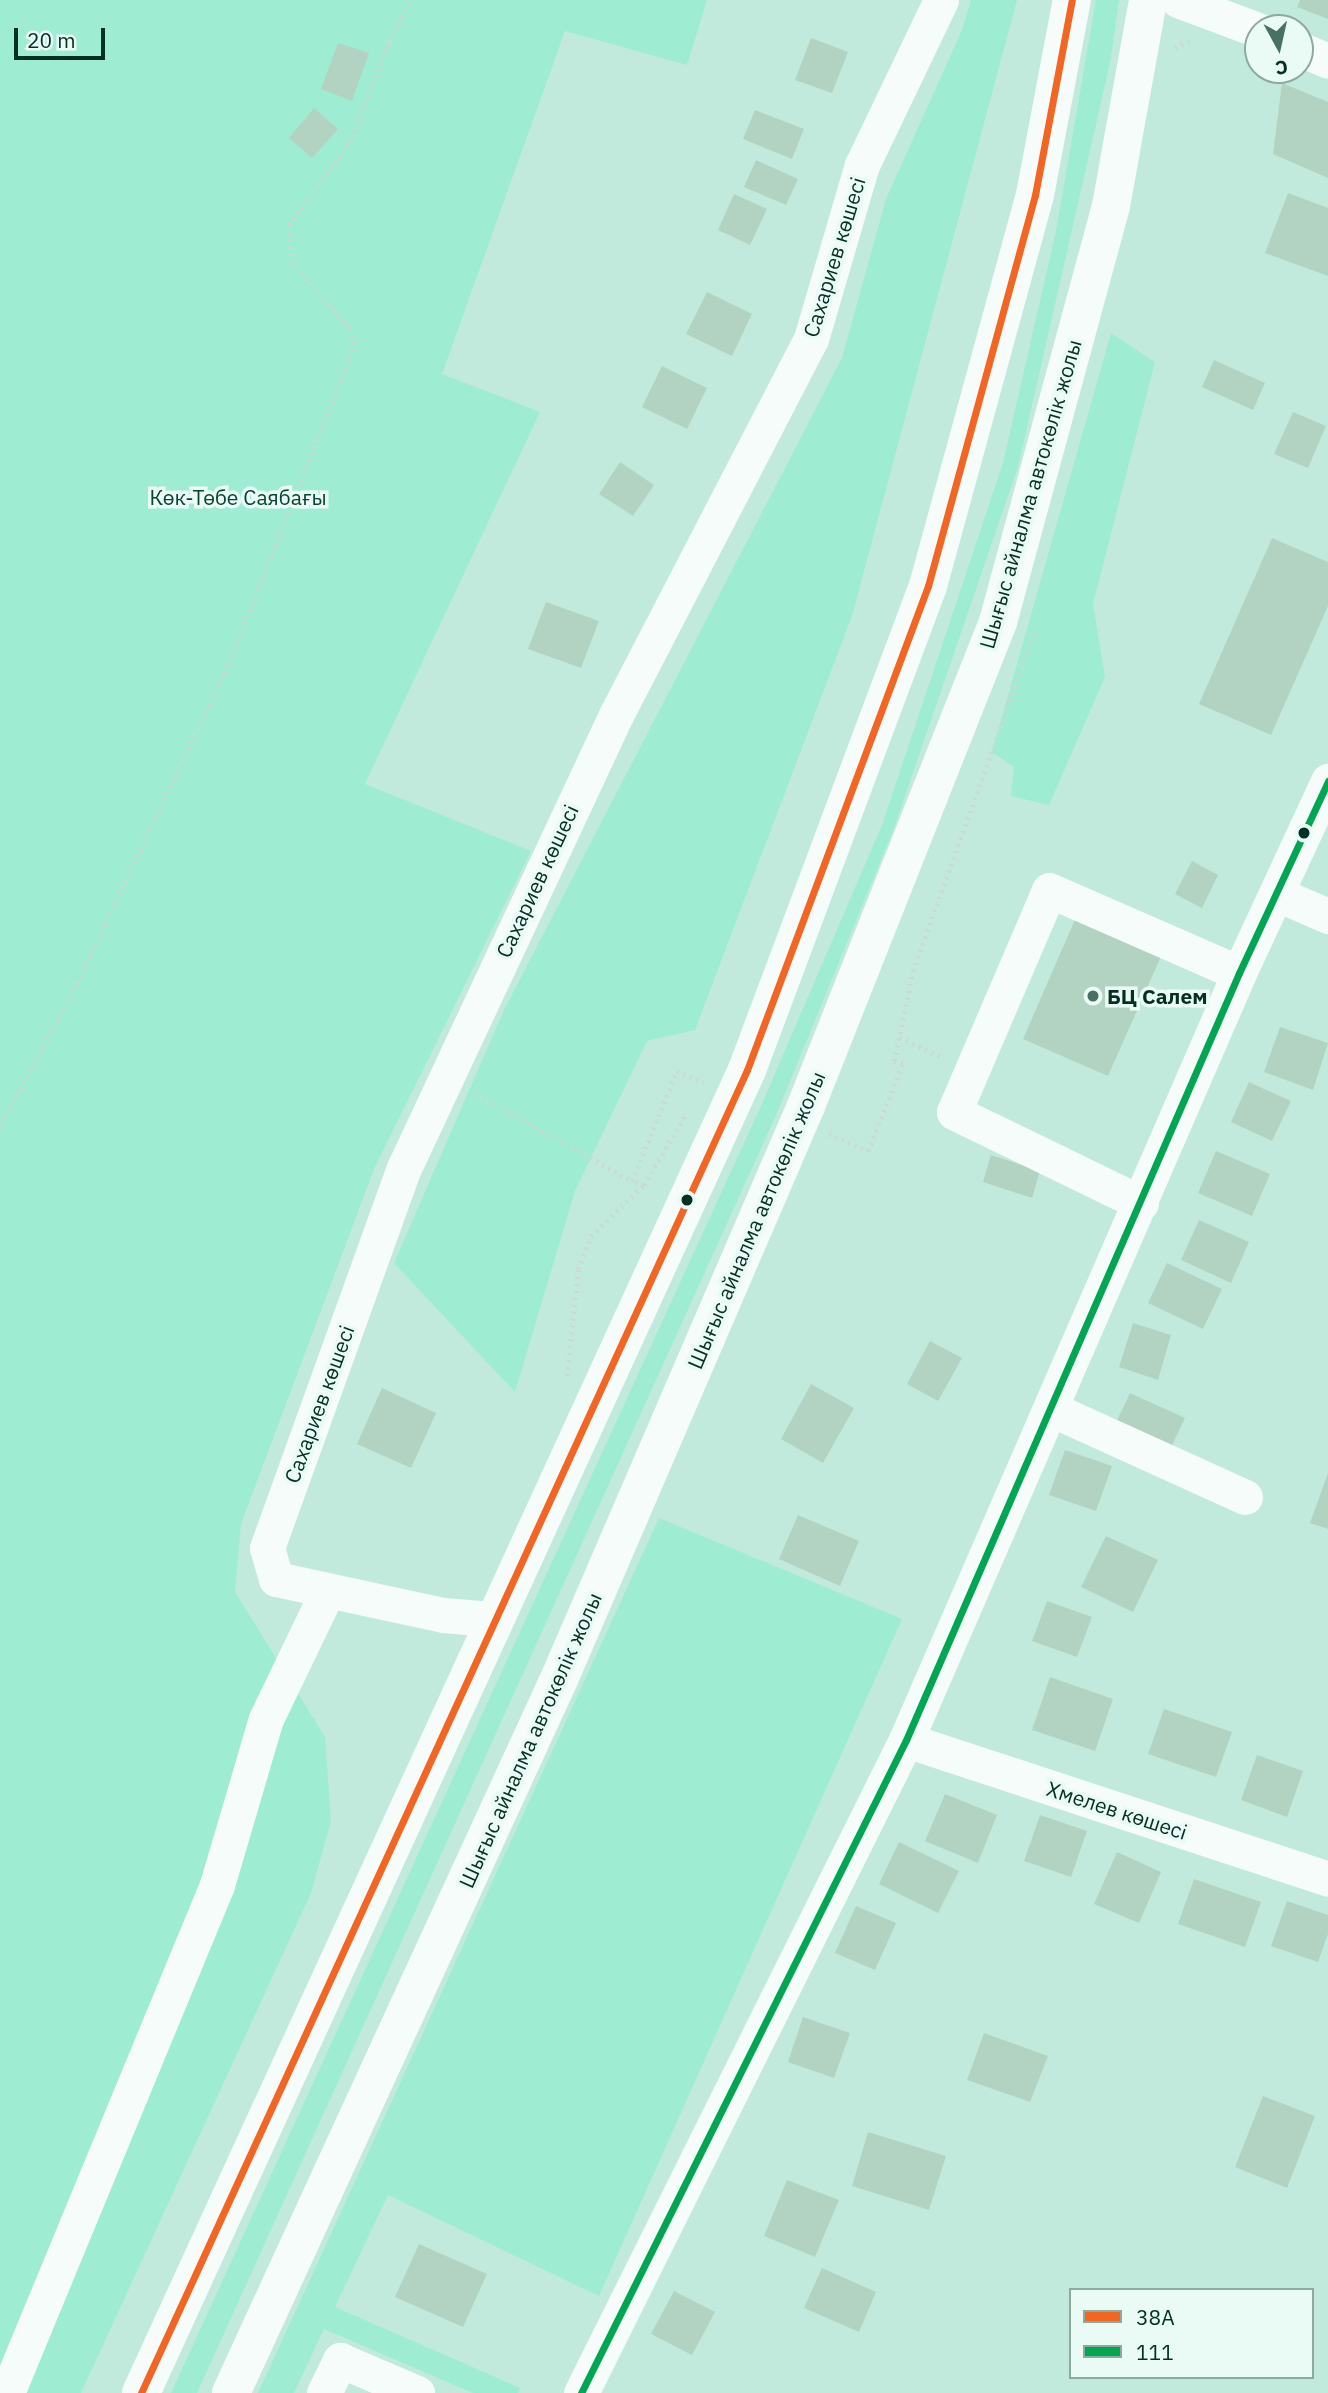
<!DOCTYPE html>
<html>
<head>
<meta charset="utf-8">
<style>
  body { margin:0 }
  #map { position:relative; width:1328px; height:2393px; overflow:hidden; background:#c2eadc; font-family:"IBM Plex Sans",sans-serif }
  div>[style] { position:absolute }
  .green>* { inset:0; background:#9eecd2 }
  .building>* { inset:0; background:#b3d3c2 }
  .path>* { height:4.5px; margin-top:-2.25px; transform-origin:0; background:repeating-linear-gradient(90deg,#cbd9d4 0 2px,transparent 0 7px) }
  .minor>* { height:35px; margin:-17.5px; padding:0 17.5px; transform-origin:17.5px; border-radius:17.5px; background:#f6fcfa }
  .major>* { height:38px; margin:-19px; padding:0 19px; transform-origin:19px; border-radius:19px; background:#f6fcfa }
  .bus-1>* { height:7px; margin:-3.5px; padding:0 3.5px; transform-origin:3.5px; border-radius:3.5px; background:#f26522 }
  .bus-2>* { height:7px; margin:-3.5px; padding:0 3.5px; transform-origin:3.5px; border-radius:3.5px; background:#00a651 }
  .dots>* { width:19px; height:19px; translate:-50% -50%; box-sizing:border-box; border:4px solid #e9fbf4; border-radius:50% }
  span { translate:-50% -50%; white-space:nowrap; text-align:center; line-height:1.15; -webkit-text-stroke:7px #e9fbf4; paint-order:stroke }
  .street-label { font-size:21px; color:#043023 }
  .park-label { font-size:21px; color:#084434 }
  .poi-label { font-size:21px; color:#043023; font-weight:700 }
  .left { translate:0 -50%; text-align:left }
  .legend { position:absolute; left:1069px; top:2288px; width:245px; height:91px; box-sizing:border-box; background:#e9fbf4; border:2px solid #8daaa0; margin:0; padding:9px 12px; list-style:none; font-size:21px; color:#043023 }
  .legend li { display:flex; align-items:center; gap:14px; height:35px }
  .legend b { width:35px; border:2px solid #8daaa0 }
  .north { position:absolute; left:1244px; top:14px; width:70px; height:70px; box-sizing:border-box; background:#e9fbf4; border:2px solid #8daaa0; border-radius:50%; rotate:172deg; font-size:19px; font-weight:700; line-height:28px; text-align:center; color:#043023 }
  .north::after { content:''; display:block; margin:auto; width:24px; height:32px; background:#467164; clip-path:polygon(50% 0,100% 100%,50% 72%,0 100%) }
  .scale { position:absolute; left:14px; top:28px; width:91px; height:32px; box-sizing:border-box; border:4px solid #043023; border-top:0; padding-left:9px; font-size:21px; line-height:24px; white-space:nowrap; color:#043023; -webkit-text-stroke:5px #e9fbf4; paint-order:stroke }
</style>
</head>
<body>
<div id="map">
  <div class="green">
    <i style="clip-path:polygon(0 0,707px 0,687px 65px,565px 31px,442px 374px,540px 412px,365px 784px,531px 851px,374px 1169px,241px 1524px,235px 1592px,325px 1737px,331px 1821px,311px 1893px,81px 2393px,0 2393px)"></i>
    <i style="clip-path:polygon(971px 0,1017px 0,852px 616px,695px 1030px,647px 1041px,575px 1191px,515px 1392px,394px 1263px,504px 1010px,842px 358px,886px 199px,962px 30px)"></i>
    <i style="clip-path:polygon(1096px 0,1119px 0,1110px 63px,1018px 467px,894px 828px,777px 1113px,197px 2393px,171px 2393px,761px 1106px,882px 825px,1003px 463px,1056px 231px)"></i>
    <i style="clip-path:polygon(1111px 333px,1155px 362px,1093px 604px,1105px 677px,1049px 805px,1011px 796px,1014px 767px,992px 752px)"></i>
    <i style="clip-path:polygon(659px 1518px,902px 1619px,599px 2296px,388px 2195px,335px 2307px,520px 2388px,518px 2393px,473px 2393px,324px 2329px,294px 2393px,258px 2393px)"></i>
  </div>
  <div class="building">
    <i style="clip-path:polygon(1300px 0,1328px 0,1328px 19px,1297px 7px)"></i>
    <i style="clip-path:polygon(811px 38px,848px 52px,832px 93px,795px 80px)"></i>
    <i style="clip-path:polygon(338px 43px,369px 53px,352px 101px,321px 89px)"></i>
    <i style="clip-path:polygon(1282px 83px,1328px 102px,1328px 178px,1273px 154px)"></i>
    <i style="clip-path:polygon(314px 108px,338px 129px,312px 158px,289px 138px)"></i>
    <i style="clip-path:polygon(755px 110px,804px 129px,792px 159px,743px 139px)"></i>
    <i style="clip-path:polygon(756px 160px,798px 179px,786px 205px,744px 187px)"></i>
    <i style="clip-path:polygon(1288px 193px,1328px 208px,1328px 276px,1265px 253px)"></i>
    <i style="clip-path:polygon(734px 194px,767px 209px,750px 245px,718px 230px)"></i>
    <i style="clip-path:polygon(707px 292px,752px 314px,732px 356px,686px 334px)"></i>
    <i style="clip-path:polygon(1214px 360px,1265px 383px,1253px 410px,1202px 387px)"></i>
    <i style="clip-path:polygon(662px 366px,707px 388px,687px 429px,642px 407px)"></i>
    <i style="clip-path:polygon(1293px 412px,1326px 426px,1308px 468px,1274px 454px)"></i>
    <i style="clip-path:polygon(620px 462px,654px 485px,633px 516px,599px 494px)"></i>
    <i style="clip-path:polygon(1272px 538px,1328px 562px,1328px 606px,1271px 735px,1199px 704px)"></i>
    <i style="clip-path:polygon(546px 602px,599px 621px,581px 668px,528px 649px)"></i>
    <i style="clip-path:polygon(1192px 861px,1218px 875px,1202px 908px,1175px 894px)"></i>
    <i style="clip-path:polygon(1077px 915px,1163px 952px,1108px 1076px,1023px 1039px)"></i>
    <i style="clip-path:polygon(1280px 1027px,1328px 1043px,1313px 1090px,1264px 1072px)"></i>
    <i style="clip-path:polygon(1249px 1082px,1291px 1101px,1272px 1141px,1231px 1122px)"></i>
    <i style="clip-path:polygon(1216px 1151px,1270px 1174px,1252px 1216px,1198px 1193px)"></i>
    <i style="clip-path:polygon(991px 1155px,1040px 1171px,1032px 1198px,983px 1182px)"></i>
    <i style="clip-path:polygon(1199px 1220px,1249px 1242px,1231px 1283px,1181px 1260px)"></i>
    <i style="clip-path:polygon(1167px 1263px,1222px 1289px,1203px 1329px,1148px 1303px)"></i>
    <i style="clip-path:polygon(1133px 1323px,1171px 1335px,1158px 1380px,1119px 1367px)"></i>
    <i style="clip-path:polygon(930px 1341px,962px 1358px,938px 1401px,907px 1384px)"></i>
    <i style="clip-path:polygon(811px 1384px,854px 1408px,823px 1463px,781px 1439px)"></i>
    <i style="clip-path:polygon(382px 1388px,436px 1413px,411px 1468px,357px 1444px)"></i>
    <i style="clip-path:polygon(1130px 1393px,1185px 1418px,1165px 1460px,1110px 1435px)"></i>
    <i style="clip-path:polygon(1065px 1450px,1112px 1466px,1096px 1511px,1049px 1495px)"></i>
    <i style="clip-path:polygon(1328px 1473px,1328px 1529px,1310px 1523px)"></i>
    <i style="clip-path:polygon(798px 1515px,859px 1541px,840px 1586px,779px 1559px)"></i>
    <i style="clip-path:polygon(1106px 1536px,1158px 1560px,1133px 1612px,1081px 1587px)"></i>
    <i style="clip-path:polygon(1047px 1601px,1092px 1617px,1077px 1657px,1032px 1641px)"></i>
    <i style="clip-path:polygon(1050px 1677px,1113px 1699px,1095px 1751px,1032px 1730px)"></i>
    <i style="clip-path:polygon(1164px 1709px,1232px 1732px,1216px 1777px,1148px 1754px)"></i>
    <i style="clip-path:polygon(1257px 1755px,1303px 1771px,1287px 1817px,1241px 1800px)"></i>
    <i style="clip-path:polygon(945px 1794px,997px 1815px,978px 1863px,925px 1841px)"></i>
    <i style="clip-path:polygon(1040px 1815px,1087px 1831px,1071px 1877px,1024px 1861px)"></i>
    <i style="clip-path:polygon(899px 1842px,959px 1871px,938px 1913px,879px 1884px)"></i>
    <i style="clip-path:polygon(1117px 1852px,1161px 1872px,1139px 1923px,1094px 1904px)"></i>
    <i style="clip-path:polygon(1194px 1879px,1261px 1902px,1245px 1947px,1178px 1924px)"></i>
    <i style="clip-path:polygon(1287px 1901px,1328px 1915px,1328px 1934px,1318px 1962px,1271px 1946px)"></i>
    <i style="clip-path:polygon(856px 1906px,896px 1923px,875px 1970px,835px 1953px)"></i>
    <i style="clip-path:polygon(803px 2017px,850px 2033px,834px 2078px,788px 2062px)"></i>
    <i style="clip-path:polygon(984px 2033px,1048px 2056px,1030px 2102px,967px 2080px)"></i>
    <i style="clip-path:polygon(1263px 2096px,1315px 2116px,1287px 2188px,1235px 2167px)"></i>
    <i style="clip-path:polygon(868px 2132px,946px 2156px,929px 2210px,852px 2186px)"></i>
    <i style="clip-path:polygon(787px 2180px,839px 2200px,815px 2257px,764px 2236px)"></i>
    <i style="clip-path:polygon(419px 2244px,487px 2274px,463px 2327px,395px 2297px)"></i>
    <i style="clip-path:polygon(822px 2268px,876px 2292px,859px 2332px,804px 2308px)"></i>
    <i style="clip-path:polygon(674px 2291px,715px 2312px,692px 2355px,651px 2334px)"></i>
  </div>
  <div class="path">
    <i style="left:1175px;top:48px;width:18px;rotate:-29deg"></i>
    <i style="left:900px;top:1037px;width:48px;rotate:26deg"></i>
    <i style="left:474px;top:1093px;width:181px;rotate:29.1deg"></i>
    <i style="left:0;top:1126px;width:162px;rotate:-61.7deg"></i>
    <i style="left:77px;top:983px;width:354px;rotate:-64.6deg"></i>
    <i style="left:229px;top:663px;width:344px;rotate:-68.5deg"></i>
    <i style="left:355px;top:343px;width:17px;rotate:-114deg"></i>
    <i style="left:348px;top:327px;width:85px;rotate:-131.2deg"></i>
    <i style="left:292px;top:263px;width:38px;rotate:-95deg"></i>
    <i style="left:289px;top:225px;width:103px;rotate:-53.7deg"></i>
    <i style="left:350px;top:142px;width:107px;rotate:-68.7deg"></i>
    <i style="left:389px;top:42px;width:47px;rotate:-63.4deg"></i>
    <i style="left:829px;top:1134px;width:43px;rotate:23.6deg"></i>
    <i style="left:868px;top:1151px;width:95px;rotate:-68.3deg"></i>
    <i style="left:903px;top:1063px;width:9px;rotate:-167deg"></i>
    <i style="left:894px;top:1061px;width:92px;rotate:-78.1deg"></i>
    <i style="left:913px;top:971px;width:362px;rotate:-70.3deg"></i>
    <i style="left:644px;top:1185px;width:13px;rotate:-162deg"></i>
    <i style="left:632px;top:1181px;width:119px;rotate:-67.8deg"></i>
    <i style="left:677px;top:1071px;width:29px;rotate:22deg"></i>
    <i style="left:567px;top:1376px;width:108px;rotate:-84.1deg"></i>
    <i style="left:578px;top:1269px;width:35px;rotate:-68deg"></i>
    <i style="left:591px;top:1236px;width:74px;rotate:-43.9deg"></i>
    <i style="left:644px;top:1185px;width:82px;rotate:-59.4deg"></i>
  </div>
  <div class="minor">
    <i style="left:1178px;top:0;width:85px;rotate:20.6deg"></i>
    <i style="left:1300px;top:49px;width:30px;rotate:23deg"></i>
    <i style="left:1277px;top:894px;width:56px;rotate:23.3deg"></i>
    <i style="left:1141px;top:1203px;width:208px;rotate:-154.1deg"></i>
    <i style="left:954px;top:1112px;width:241px;rotate:-66.8deg"></i>
    <i style="left:1049px;top:890px;width:207px;rotate:23.6deg"></i>
    <i style="left:1051px;top:1409px;width:213px;rotate:24.4deg"></i>
    <i style="left:492px;top:1619px;width:49px;rotate:-175.3deg"></i>
    <i style="left:443px;top:1615px;width:171px;rotate:-167.8deg"></i>
    <i style="left:276px;top:1579px;width:32px;rotate:-106deg"></i>
    <i style="left:267px;top:1548px;width:404px;rotate:-70.2deg"></i>
    <i style="left:404px;top:1168px;width:500px;rotate:-64.92deg"></i>
    <i style="left:616px;top:715px;width:424px;rotate:-62.6deg"></i>
    <i style="left:811px;top:339px;width:181px;rotate:-73.7deg"></i>
    <i style="left:862px;top:165px;width:183px;rotate:-64.4deg"></i>
    <i style="left:906px;top:1740px;width:444px;rotate:18.2deg"></i>
    <i style="left:7px;top:2393px;width:550px;rotate:-67.54deg"></i>
    <i style="left:217px;top:1885px;width:173px;rotate:-73.6deg"></i>
    <i style="left:266px;top:1719px;width:141px;rotate:-64.3deg"></i>
    <i style="left:324px;top:2393px;width:37px;rotate:-64deg"></i>
    <i style="left:340px;top:2360px;width:84px;rotate:23.2deg"></i>
    <i style="left:581px;top:2393px;width:729px;rotate:-63.54deg"></i>
    <i style="left:906px;top:1740px;width:836px;rotate:-66.53deg"></i>
    <i style="left:1239px;top:973px;width:212px;rotate:-65.1deg"></i>
  </div>
  <div class="major">
    <i style="left:141px;top:2393px;width:1455px;rotate:-65.39deg"></i>
    <i style="left:747px;top:1070px;width:517px;rotate:-69.5deg"></i>
    <i style="left:928px;top:586px;width:405px;rotate:-74.7deg"></i>
    <i style="left:1035px;top:195px;width:198px;rotate:-79.3deg"></i>
    <i style="left:231px;top:2393px;width:788px;rotate:-65.32deg"></i>
    <i style="left:560px;top:1677px;width:622px;rotate:-66.69deg"></i>
    <i style="left:806px;top:1106px;width:521px;rotate:-68.36deg"></i>
    <i style="left:998px;top:622px;width:431px;rotate:-74.8deg"></i>
    <i style="left:1111px;top:206px;width:209px;rotate:-79.8deg"></i>
  </div>
  <div class="bus-1">
    <i style="left:141px;top:2393px;width:1455px;rotate:-65.39deg"></i>
    <i style="left:747px;top:1070px;width:517px;rotate:-69.5deg"></i>
    <i style="left:928px;top:586px;width:405px;rotate:-74.7deg"></i>
    <i style="left:1035px;top:195px;width:198px;rotate:-79.3deg"></i>
  </div>
  <div class="bus-2">
    <i style="left:581px;top:2393px;width:729px;rotate:-63.54deg"></i>
    <i style="left:906px;top:1740px;width:836px;rotate:-66.53deg"></i>
    <i style="left:1239px;top:973px;width:212px;rotate:-65.1deg"></i>
  </div>
  <div class="dots">
    <i style="left:1304px;top:833px;background:#043023"></i>
    <i style="left:1093px;top:996px;background:#467164"></i>
    <i style="left:687px;top:1200px;background:#043023"></i>
  </div>
  <div class="street-label">
    <span style="left:834px;top:257px;rotate:-73deg">Сахариев көшесі</span>
    <span style="left:1030px;top:494px;rotate:-74deg">Шығыс айналма автокөлік жолы</span>
    <span style="left:537px;top:881px;rotate:-65deg">Сахариев көшесі</span>
    <span style="left:756px;top:1220px;rotate:-67deg">Шығыс айналма автокөлік жолы</span>
    <span style="left:319px;top:1404px;rotate:-70deg">Сахариев көшесі</span>
    <span style="left:530px;top:1740px;rotate:-66deg">Шығыс айналма автокөлік жолы</span>
    <span style="left:1117px;top:1810px;rotate:18deg">Хмелев көшесі</span>
  </div>
  <div class="park-label">
    <span style="left:238px;top:497px">Көк-Төбе Саябағы</span>
  </div>
  <div class="poi-label">
    <span class="left" style="left:1107px;top:996px">БЦ Салем</span>
  </div>
  <ul class="legend">
  <li><b style="height:9px;background:#f26522"></b>38А</li>
  <li><b style="height:9px;background:#00a651"></b>111</li>
  </ul>
  <div class="north">С</div>
  <div class="scale">20 m</div>
</div>
</body>
</html>
